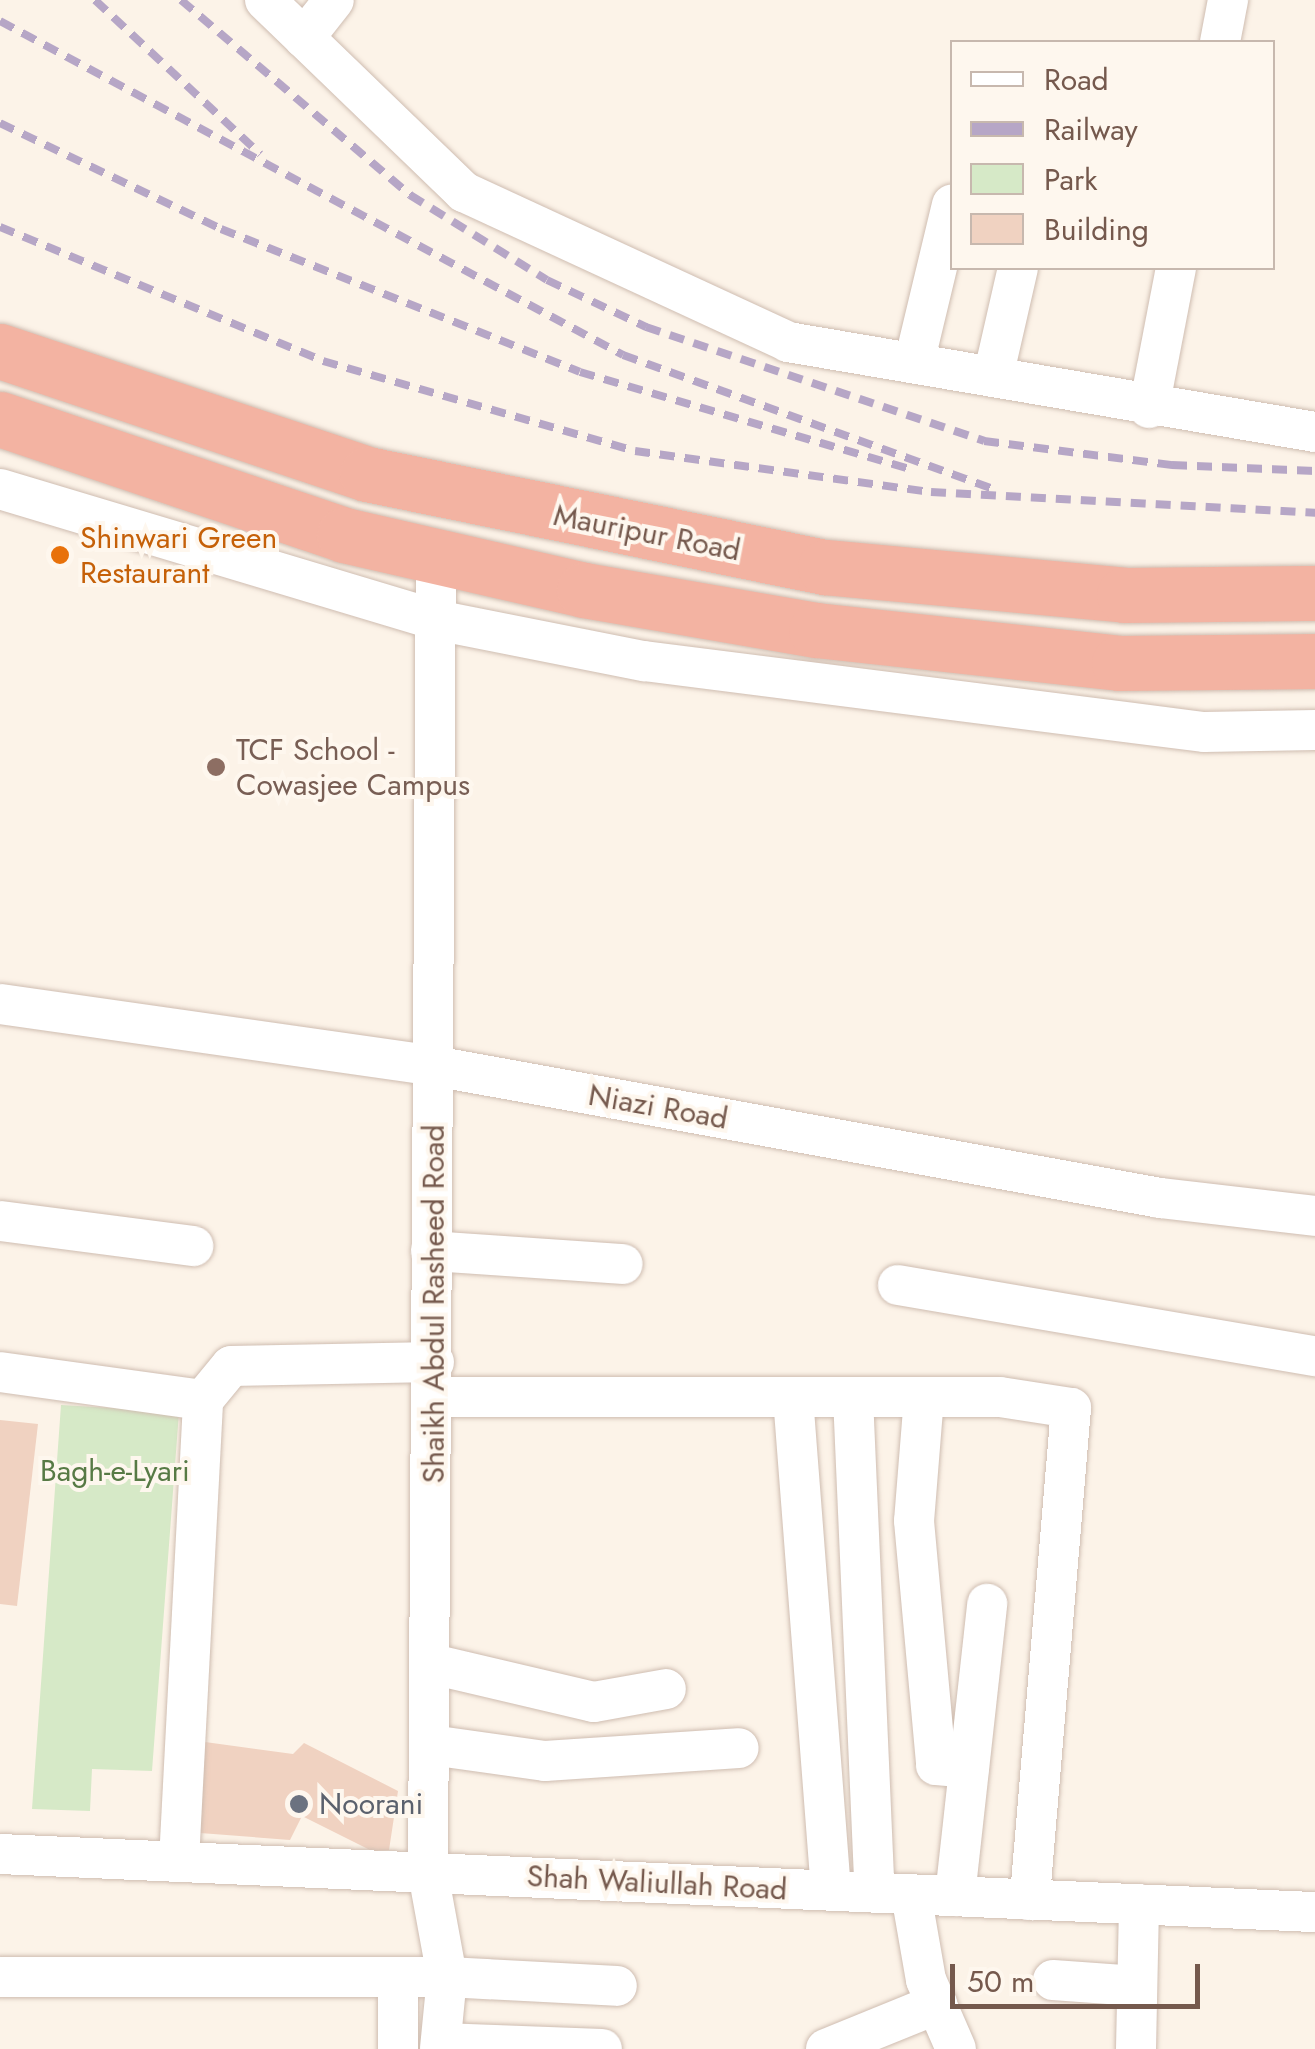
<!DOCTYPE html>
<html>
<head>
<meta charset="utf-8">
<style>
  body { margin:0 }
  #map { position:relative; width:1315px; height:2049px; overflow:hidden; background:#fcf3e8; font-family:Jost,sans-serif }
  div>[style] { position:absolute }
  .green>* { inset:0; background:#d6e9c7 }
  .building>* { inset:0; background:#f0d2c1 }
  .roads { filter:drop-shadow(0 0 2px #cfbdb1) drop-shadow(0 0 2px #cfbdb1) }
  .minor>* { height:40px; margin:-20px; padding:0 20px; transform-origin:20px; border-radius:20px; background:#fff }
  .highway>* { height:55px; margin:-27.5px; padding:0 27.5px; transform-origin:27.5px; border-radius:27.5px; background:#f3b3a2 }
  .rail>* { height:8px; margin-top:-4px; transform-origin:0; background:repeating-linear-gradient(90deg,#b6a6c6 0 15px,transparent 0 25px) }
  .dots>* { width:28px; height:28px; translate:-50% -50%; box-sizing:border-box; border:5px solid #fef7ee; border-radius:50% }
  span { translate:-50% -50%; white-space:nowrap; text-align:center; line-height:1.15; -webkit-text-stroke:8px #fef7ee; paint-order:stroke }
  .street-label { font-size:30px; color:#75594d }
  .food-label { font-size:30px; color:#c56008 }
  .left { translate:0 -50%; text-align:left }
  .education-label { font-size:30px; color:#785e54 }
  .park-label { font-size:30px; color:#577a45 }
  .worship-label { font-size:30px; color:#5b616d }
  .legend { position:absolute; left:950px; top:40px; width:325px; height:230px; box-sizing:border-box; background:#fef7ee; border:2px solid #c7b8ae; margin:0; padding:12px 18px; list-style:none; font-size:30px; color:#75594d }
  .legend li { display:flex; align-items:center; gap:20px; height:50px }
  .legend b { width:50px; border:2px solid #c7b8ae }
  .scale { position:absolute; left:950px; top:1964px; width:250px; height:45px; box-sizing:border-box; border:5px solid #75594d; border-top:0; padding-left:12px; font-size:30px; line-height:35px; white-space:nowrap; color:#75594d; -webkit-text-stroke:8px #fef7ee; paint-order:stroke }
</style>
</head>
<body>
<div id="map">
  <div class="green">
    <i style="clip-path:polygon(61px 1405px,179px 1412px,152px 1771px,92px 1769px,90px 1811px,32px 1809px)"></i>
  </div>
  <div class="building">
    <i style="clip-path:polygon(0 1420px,38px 1424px,17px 1606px,0 1604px)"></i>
    <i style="clip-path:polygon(205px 1742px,293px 1754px,304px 1743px,398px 1791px,389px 1850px,372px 1851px,302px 1816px,290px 1840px,200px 1833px)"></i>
  </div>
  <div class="roads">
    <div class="minor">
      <i style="left:265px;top:0;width:277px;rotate:44deg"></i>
      <i style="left:464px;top:192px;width:357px;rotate:24.8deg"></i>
      <i style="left:788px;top:342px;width:535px;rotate:9.69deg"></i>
      <i style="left:304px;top:38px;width:48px;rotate:-51.7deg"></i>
      <i style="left:1220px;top:42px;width:43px;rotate:-79.2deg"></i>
      <i style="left:914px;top:363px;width:163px;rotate:-76.5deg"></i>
      <i style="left:993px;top:377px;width:112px;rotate:-77.1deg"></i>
      <i style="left:1149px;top:408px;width:143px;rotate:-79.1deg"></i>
      <i style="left:0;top:489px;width:455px;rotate:16.7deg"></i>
      <i style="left:436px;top:620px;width:212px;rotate:11.2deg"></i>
      <i style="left:644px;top:661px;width:564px;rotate:7.23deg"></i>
      <i style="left:1204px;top:732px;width:111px;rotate:-1deg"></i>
      <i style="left:436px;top:556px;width:1317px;rotate:90.35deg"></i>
      <i style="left:428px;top:1873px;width:106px;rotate:79.6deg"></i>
      <i style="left:447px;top:1977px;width:72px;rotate:95.6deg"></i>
      <i style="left:0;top:1004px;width:438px;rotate:8.1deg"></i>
      <i style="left:434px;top:1066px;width:738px;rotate:10.3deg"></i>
      <i style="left:1160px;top:1198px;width:156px;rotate:6.6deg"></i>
      <i style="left:0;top:1221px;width:195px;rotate:7.4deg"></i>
      <i style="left:431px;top:1251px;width:192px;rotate:3.9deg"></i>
      <i style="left:898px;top:1285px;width:423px;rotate:9.7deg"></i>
      <i style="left:0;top:1372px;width:205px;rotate:7.9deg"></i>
      <i style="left:437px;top:1397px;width:563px"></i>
      <i style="left:1000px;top:1397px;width:72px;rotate:8.8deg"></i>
      <i style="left:1071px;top:1408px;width:494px;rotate:94.8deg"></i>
      <i style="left:793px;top:1397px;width:495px;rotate:85.6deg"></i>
      <i style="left:853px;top:1397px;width:496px;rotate:87.5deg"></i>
      <i style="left:924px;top:1397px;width:124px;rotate:94.6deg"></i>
      <i style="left:914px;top:1521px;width:245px;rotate:84.8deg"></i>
      <i style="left:936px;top:1765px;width:33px;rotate:5deg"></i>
      <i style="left:432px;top:1664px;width:166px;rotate:13.2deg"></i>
      <i style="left:594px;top:1702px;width:73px;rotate:-10.2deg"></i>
      <i style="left:431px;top:1745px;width:115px;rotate:8deg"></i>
      <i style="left:545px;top:1761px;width:194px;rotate:-3.8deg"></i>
      <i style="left:0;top:1854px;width:1316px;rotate:2.53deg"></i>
      <i style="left:179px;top:1861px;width:462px;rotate:-87deg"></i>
      <i style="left:203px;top:1400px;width:44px;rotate:-50.5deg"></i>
      <i style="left:231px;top:1366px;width:203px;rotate:-1.1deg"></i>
      <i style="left:911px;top:1894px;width:87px;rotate:80.1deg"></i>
      <i style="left:926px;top:1980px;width:75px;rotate:66.5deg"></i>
      <i style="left:955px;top:1896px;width:294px;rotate:-83.7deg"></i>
      <i style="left:0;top:1977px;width:447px"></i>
      <i style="left:447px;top:1977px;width:170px;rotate:3deg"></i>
      <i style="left:398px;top:1977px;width:72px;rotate:90deg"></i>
      <i style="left:1053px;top:1980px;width:84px;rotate:4.1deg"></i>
      <i style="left:441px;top:2043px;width:161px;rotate:2.1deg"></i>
      <i style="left:826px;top:2049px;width:120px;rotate:-22.1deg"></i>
      <i style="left:1136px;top:2049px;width:145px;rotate:-88.8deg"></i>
    </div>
    <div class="highway">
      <i style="left:0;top:351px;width:387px;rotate:18.5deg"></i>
      <i style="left:367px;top:474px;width:467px;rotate:11.5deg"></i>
      <i style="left:825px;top:567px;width:300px;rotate:5.3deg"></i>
      <i style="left:1124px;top:595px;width:191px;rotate:-0.6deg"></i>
      <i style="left:0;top:419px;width:363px;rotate:18.6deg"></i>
      <i style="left:344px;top:535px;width:246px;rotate:12.9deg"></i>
      <i style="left:584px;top:590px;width:235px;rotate:9.8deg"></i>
      <i style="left:816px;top:630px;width:305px;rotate:6.2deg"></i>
      <i style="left:1119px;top:663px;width:196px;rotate:-0.6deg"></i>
    </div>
  </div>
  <div class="rail">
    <i style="left:95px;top:0;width:226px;rotate:43deg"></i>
    <i style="left:181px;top:0;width:301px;rotate:40.4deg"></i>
    <i style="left:410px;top:195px;width:161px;rotate:31.8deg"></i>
    <i style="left:547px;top:280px;width:110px;rotate:25.4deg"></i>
    <i style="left:646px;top:327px;width:357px;rotate:18.6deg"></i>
    <i style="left:984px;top:441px;width:190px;rotate:7.3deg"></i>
    <i style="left:1172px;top:465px;width:143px;rotate:2.4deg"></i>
    <i style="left:0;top:21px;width:707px;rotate:28.2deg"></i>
    <i style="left:623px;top:355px;width:396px;rotate:19.9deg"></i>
    <i style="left:0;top:123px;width:245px;rotate:25.6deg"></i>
    <i style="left:221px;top:229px;width:386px;rotate:21.7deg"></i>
    <i style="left:580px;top:372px;width:341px;rotate:16.4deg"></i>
    <i style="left:0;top:227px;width:350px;rotate:22.5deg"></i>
    <i style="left:323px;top:361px;width:325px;rotate:16.1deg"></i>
    <i style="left:635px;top:451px;width:299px;rotate:7.9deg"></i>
    <i style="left:931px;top:492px;width:385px;rotate:3.1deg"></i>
  </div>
  <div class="dots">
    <i style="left:60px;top:555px;background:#e8710a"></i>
    <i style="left:216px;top:767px;background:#8d6e63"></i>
    <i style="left:299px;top:1804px;background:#6b7280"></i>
  </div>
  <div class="street-label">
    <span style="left:647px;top:533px;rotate:11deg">Mauripur Road</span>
    <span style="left:658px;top:1107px;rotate:10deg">Niazi Road</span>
    <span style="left:434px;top:1304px;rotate:-90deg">Shaikh Abdul Rasheed Road</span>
    <span style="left:657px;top:1883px;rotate:3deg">Shah Waliullah Road</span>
  </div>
  <div class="food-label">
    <span class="left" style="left:80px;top:555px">Shinwari Green<br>Restaurant</span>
  </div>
  <div class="education-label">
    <span class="left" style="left:236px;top:767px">TCF School -<br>Cowasjee Campus</span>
  </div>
  <div class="park-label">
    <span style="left:115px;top:1471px">Bagh-e-Lyari</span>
  </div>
  <div class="worship-label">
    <span class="left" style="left:319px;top:1804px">Noorani</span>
  </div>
  <ul class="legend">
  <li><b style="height:12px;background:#fff"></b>Road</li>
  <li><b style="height:12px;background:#b6a6c6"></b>Railway</li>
  <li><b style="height:28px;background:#d6e9c7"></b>Park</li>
  <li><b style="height:28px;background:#f0d2c1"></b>Building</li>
  </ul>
  <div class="scale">50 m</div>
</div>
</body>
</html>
